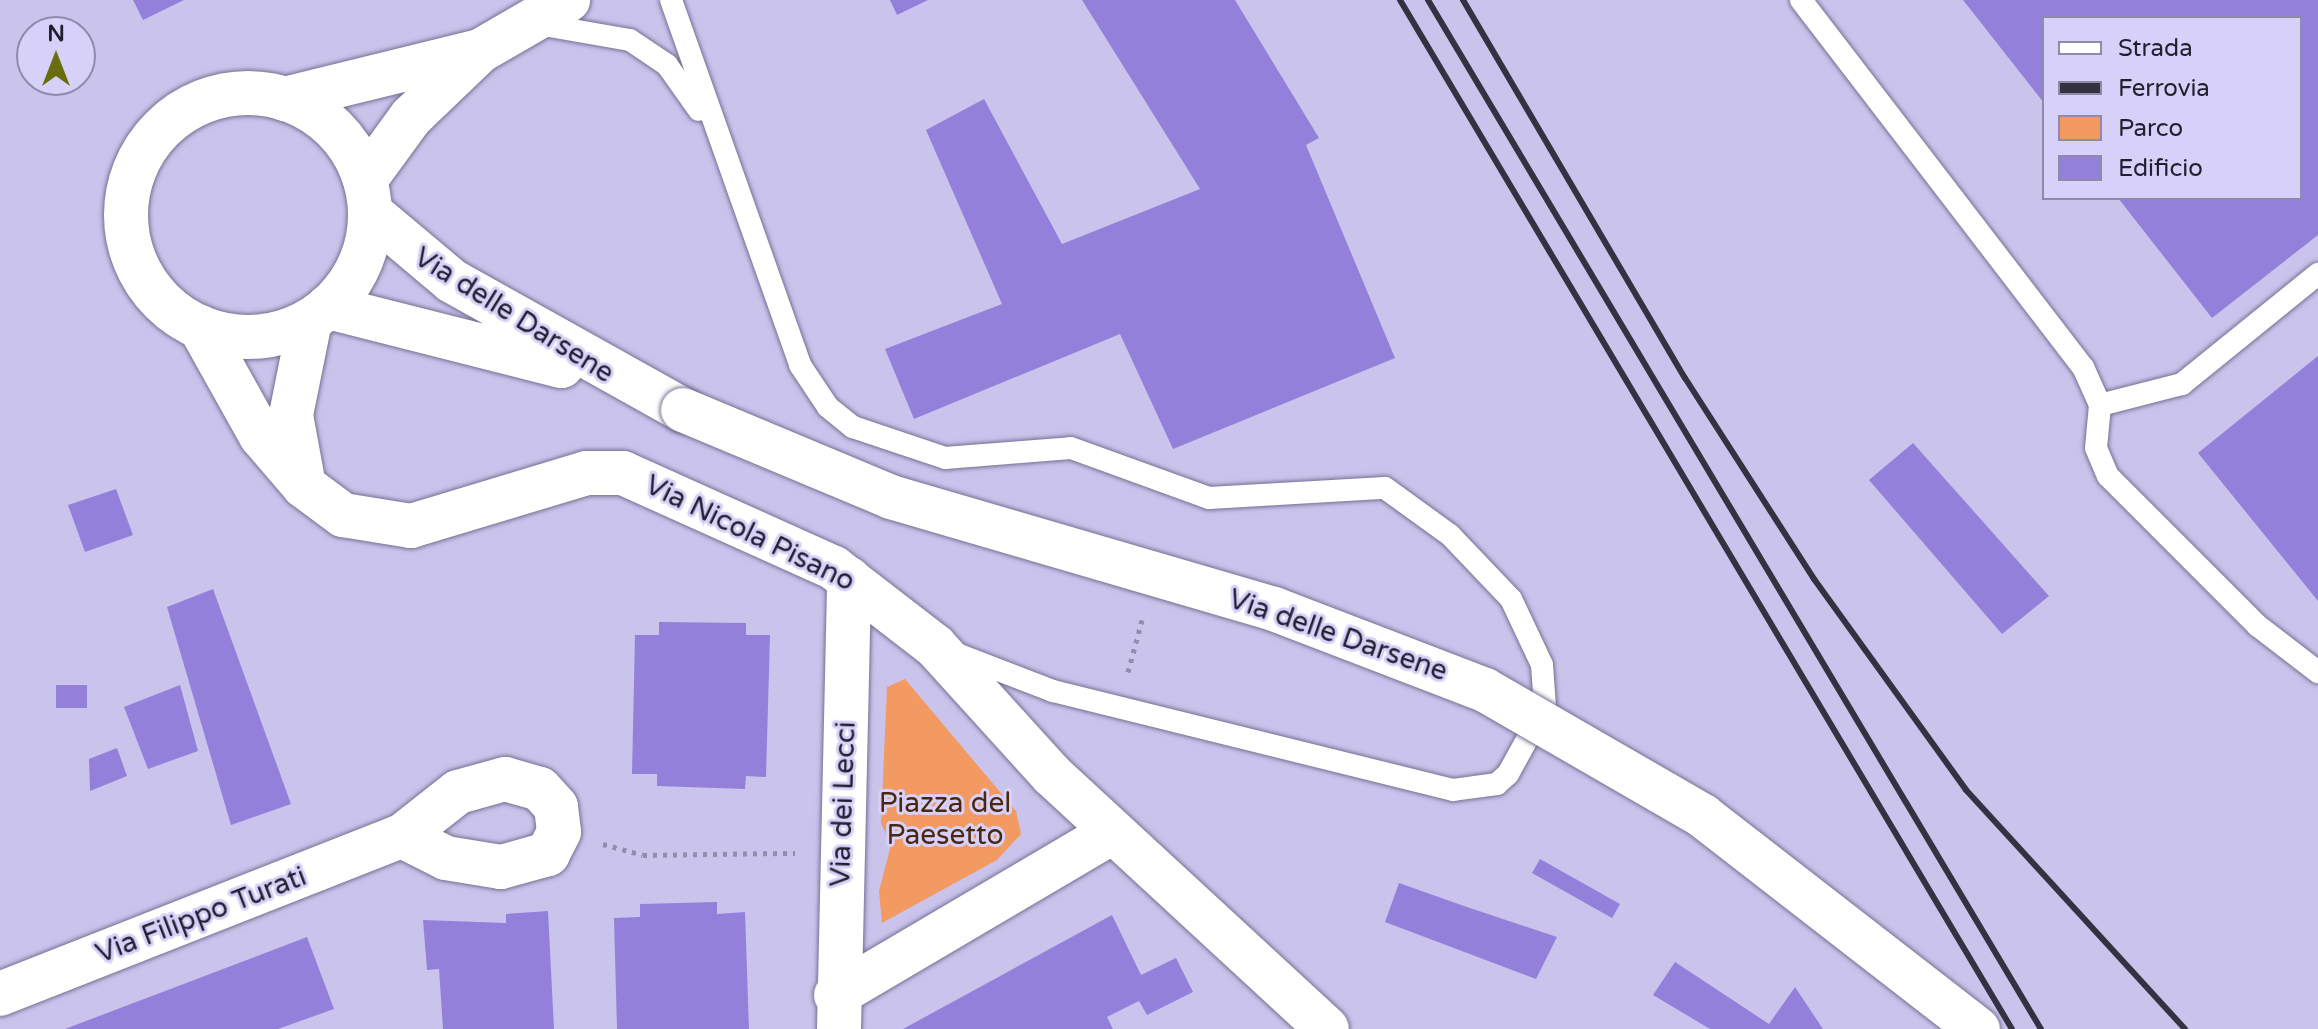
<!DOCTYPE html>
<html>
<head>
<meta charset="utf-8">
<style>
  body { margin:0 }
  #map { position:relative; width:2318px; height:1029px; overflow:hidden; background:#cac4ec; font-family:"Varela Round",sans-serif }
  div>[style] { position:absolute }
  .green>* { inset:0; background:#f29a62 }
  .building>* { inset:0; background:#9380db }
  .path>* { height:5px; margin-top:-2.5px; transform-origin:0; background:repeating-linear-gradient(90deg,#918dac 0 4px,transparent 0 10px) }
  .roads { filter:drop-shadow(0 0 2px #767094) drop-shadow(0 0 2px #767094) }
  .service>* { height:22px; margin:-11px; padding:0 11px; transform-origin:11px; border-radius:11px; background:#fff }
  .minor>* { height:44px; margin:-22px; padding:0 22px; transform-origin:22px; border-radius:22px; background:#fff }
  .tertiary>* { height:44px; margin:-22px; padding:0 22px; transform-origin:22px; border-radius:22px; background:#fff }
  .tertiary>.ring { margin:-22px; padding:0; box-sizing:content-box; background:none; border:44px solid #fff; border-radius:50% }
  .rail>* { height:6px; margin:-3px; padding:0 3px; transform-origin:3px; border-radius:3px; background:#333142 }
  .bridges { filter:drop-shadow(0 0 2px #767094) drop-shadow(0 0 2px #767094) }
  .tertiary-bridge>* { height:44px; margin:-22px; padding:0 22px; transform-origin:22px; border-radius:22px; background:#fff }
  span { translate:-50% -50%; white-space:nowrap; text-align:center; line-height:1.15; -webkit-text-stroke:6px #d7d1fa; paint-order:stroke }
  .street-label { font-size:28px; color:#22202f }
  .park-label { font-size:28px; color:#4b270e }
  .legend { position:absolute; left:2042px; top:16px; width:260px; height:184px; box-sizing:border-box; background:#d7d1fa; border:2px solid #8f8aa9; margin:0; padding:10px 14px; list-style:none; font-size:24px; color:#22202f }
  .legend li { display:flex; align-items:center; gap:16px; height:40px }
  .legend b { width:40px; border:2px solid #8f8aa9 }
  .north { position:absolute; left:16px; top:16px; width:80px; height:80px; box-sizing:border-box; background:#d7d1fa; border:2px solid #8f8aa9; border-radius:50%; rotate:0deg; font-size:22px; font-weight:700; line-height:32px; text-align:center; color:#22202f }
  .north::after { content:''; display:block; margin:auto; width:28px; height:36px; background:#696d0f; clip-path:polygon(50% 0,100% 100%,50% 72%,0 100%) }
</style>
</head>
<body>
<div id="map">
  <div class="green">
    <i style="clip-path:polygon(905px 679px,1016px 811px,1021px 834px,997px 860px,882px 923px,879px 891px,891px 845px,881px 823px,887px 687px)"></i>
  </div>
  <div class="building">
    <i style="clip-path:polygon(133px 0,184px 0,143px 20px)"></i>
    <i style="clip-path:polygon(890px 0,928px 0,897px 15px)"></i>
    <i style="clip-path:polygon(1082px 0,1235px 0,1319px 138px,1306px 145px,1395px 358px,1173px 449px,1120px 334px,914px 419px,885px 349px,1002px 304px,926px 130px,984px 99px,1062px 244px,1200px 189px)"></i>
    <i style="clip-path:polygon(1963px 0,2318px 0,2318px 235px,2212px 318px,2118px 198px,2300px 198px,2300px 18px,2044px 18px,2044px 103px)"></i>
    <i style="clip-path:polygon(2318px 356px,2318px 601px,2198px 453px)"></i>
    <i style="clip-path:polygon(1913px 443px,2049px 596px,2002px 634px,1869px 480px)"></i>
    <i style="clip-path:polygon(116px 489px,133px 535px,85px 552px,68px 505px)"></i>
    <i style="clip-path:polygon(213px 589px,291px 804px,231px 825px,167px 607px)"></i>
    <i style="clip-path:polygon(659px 622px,746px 623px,746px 635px,770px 635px,766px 777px,746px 776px,745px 789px,657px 786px,657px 774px,632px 774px,635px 635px,659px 635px)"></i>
    <i style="clip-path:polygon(56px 685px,87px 685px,87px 708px,56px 708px)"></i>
    <i style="clip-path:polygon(180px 685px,198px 751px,148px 769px,124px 707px)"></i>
    <i style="clip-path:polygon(117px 748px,127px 776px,90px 791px,89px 759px)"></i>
    <i style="clip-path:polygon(1540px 859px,1620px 904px,1612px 918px,1532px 873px)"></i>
    <i style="clip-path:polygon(1399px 883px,1464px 906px,1557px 937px,1536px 979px,1385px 922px)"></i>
    <i style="clip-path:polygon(717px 902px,717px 914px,745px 912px,749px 1029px,617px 1029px,614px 918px,640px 917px,640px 904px)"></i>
    <i style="clip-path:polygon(548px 911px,554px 1029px,443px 1029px,439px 969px,427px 970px,423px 920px,506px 923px,506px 914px)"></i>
    <i style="clip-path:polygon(1112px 915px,1141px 975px,1176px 958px,1193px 992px,1147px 1015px,1139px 1001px,1107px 1017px,1113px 1029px,903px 1029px)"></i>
    <i style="clip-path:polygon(307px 937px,334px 1009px,278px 1029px,65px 1029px)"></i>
    <i style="clip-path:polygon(1675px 962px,1769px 1024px,1795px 987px,1823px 1029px,1710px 1029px,1653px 995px)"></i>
  </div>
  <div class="path">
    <i style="left:1128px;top:672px;width:54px;rotate:-74.9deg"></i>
    <i style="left:603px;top:844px;width:41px;rotate:15.4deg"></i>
    <i style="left:643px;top:855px;width:152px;rotate:-0.8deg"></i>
  </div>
  <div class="roads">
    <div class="service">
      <i style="left:671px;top:0;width:387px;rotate:70.5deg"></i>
      <i style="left:800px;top:365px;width:50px;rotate:56.3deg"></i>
      <i style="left:828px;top:407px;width:32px;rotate:39deg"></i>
      <i style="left:853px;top:427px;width:97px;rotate:18.6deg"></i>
      <i style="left:945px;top:458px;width:126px;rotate:-4.5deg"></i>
      <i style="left:1071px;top:448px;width:147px;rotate:19.9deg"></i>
      <i style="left:1209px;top:498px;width:176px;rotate:-3.3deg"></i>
      <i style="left:1385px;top:488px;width:80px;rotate:35.9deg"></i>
      <i style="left:1450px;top:535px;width:88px;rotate:46.4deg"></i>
      <i style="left:1511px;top:599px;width:73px;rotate:64.8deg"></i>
      <i style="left:1542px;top:665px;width:42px;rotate:85.9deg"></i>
      <i style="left:1545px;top:707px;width:77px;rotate:118.9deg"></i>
      <i style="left:1508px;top:774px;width:15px;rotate:138deg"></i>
      <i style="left:1497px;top:784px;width:44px;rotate:172.2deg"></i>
      <i style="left:1453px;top:790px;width:412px;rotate:-166.1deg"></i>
      <i style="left:1053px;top:691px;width:108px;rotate:-158.9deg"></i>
      <i style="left:1801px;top:0;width:463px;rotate:52.5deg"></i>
      <i style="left:2083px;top:367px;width:42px;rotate:65.9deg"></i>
      <i style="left:2100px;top:405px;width:85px;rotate:-14.4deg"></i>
      <i style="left:2182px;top:384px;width:175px;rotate:-39deg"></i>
      <i style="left:538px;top:24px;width:93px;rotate:9.9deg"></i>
      <i style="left:630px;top:40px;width:45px;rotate:34deg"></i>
      <i style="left:667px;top:65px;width:55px;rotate:54.6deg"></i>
      <i style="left:2100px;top:405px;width:43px;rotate:95.3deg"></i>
      <i style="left:2096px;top:448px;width:30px;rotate:67deg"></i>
      <i style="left:2108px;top:476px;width:212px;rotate:45deg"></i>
      <i style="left:2258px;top:626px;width:76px;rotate:37.5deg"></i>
    </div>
    <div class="minor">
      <i style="left:0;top:994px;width:432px;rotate:-21.5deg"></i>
      <i style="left:402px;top:836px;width:71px;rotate:-38.2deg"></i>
      <i style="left:458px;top:792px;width:49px;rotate:-15.5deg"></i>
      <i style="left:505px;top:779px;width:36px;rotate:16deg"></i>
      <i style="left:540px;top:789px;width:24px;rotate:48deg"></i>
      <i style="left:556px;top:807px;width:25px;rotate:83deg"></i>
      <i style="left:559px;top:832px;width:25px;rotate:117deg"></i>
      <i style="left:548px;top:854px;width:49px;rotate:164.5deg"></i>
      <i style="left:501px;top:867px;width:56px;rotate:-170.7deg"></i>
      <i style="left:446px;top:858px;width:49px;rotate:-153.4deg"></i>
      <i style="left:836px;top:995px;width:321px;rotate:-30.5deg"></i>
      <i style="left:839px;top:1029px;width:450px;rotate:-88.7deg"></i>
    </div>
    <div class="tertiary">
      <i class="ring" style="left:126px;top:93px;width:200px;height:200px"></i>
      <i style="left:284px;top:99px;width:202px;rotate:-13.8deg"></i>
      <i style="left:480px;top:51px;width:102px;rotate:-30.1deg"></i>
      <i style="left:365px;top:180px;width:78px;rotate:-53.9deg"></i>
      <i style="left:411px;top:117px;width:91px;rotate:-43.7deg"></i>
      <i style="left:370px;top:212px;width:107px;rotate:40.1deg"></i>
      <i style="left:452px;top:281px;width:265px;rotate:29.2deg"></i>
      <i style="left:328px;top:307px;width:241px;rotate:14.2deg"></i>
      <i style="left:200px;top:327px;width:125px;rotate:60.8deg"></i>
      <i style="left:261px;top:436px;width:66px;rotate:49.3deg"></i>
      <i style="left:304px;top:486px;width:49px;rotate:36.6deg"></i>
      <i style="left:343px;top:515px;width:69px;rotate:9.2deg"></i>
      <i style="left:411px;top:526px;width:183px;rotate:-16.8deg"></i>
      <i style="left:586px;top:473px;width:37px"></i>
      <i style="left:623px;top:473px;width:231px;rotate:24.2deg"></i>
      <i style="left:834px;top:568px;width:128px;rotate:37.7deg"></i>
      <i style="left:935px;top:646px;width:174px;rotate:47.8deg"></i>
      <i style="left:1052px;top:775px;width:374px;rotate:42.7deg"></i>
      <i style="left:304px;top:486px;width:72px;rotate:-100.4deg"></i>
      <i style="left:291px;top:415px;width:96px;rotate:-78.6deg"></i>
    </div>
  </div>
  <div class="rail">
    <i style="left:1400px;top:0;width:1197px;rotate:59.26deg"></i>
    <i style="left:1428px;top:0;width:1198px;rotate:59.22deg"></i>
    <i style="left:1463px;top:0;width:438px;rotate:59.6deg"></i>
    <i style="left:1685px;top:378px;width:239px;rotate:57.3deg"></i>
    <i style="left:1814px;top:579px;width:260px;rotate:54.2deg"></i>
    <i style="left:1966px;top:790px;width:324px;rotate:47.5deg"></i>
  </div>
  <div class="bridges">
    <div class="tertiary-bridge">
      <i style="left:683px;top:410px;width:225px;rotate:22.7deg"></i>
      <i style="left:891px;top:497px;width:399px;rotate:16.3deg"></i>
      <i style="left:1274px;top:609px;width:226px;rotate:21deg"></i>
      <i style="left:1485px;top:690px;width:252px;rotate:30deg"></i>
      <i style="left:1703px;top:816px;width:348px;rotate:37.8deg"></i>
    </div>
  </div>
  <div class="street-label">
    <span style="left:514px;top:315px;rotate:32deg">Via delle Darsene</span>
    <span style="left:750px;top:533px;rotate:26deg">Via Nicola Pisano</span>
    <span style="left:1338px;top:635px;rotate:19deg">Via delle Darsene</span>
    <span style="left:843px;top:804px;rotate:-88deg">Via dei Lecci</span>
    <span style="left:201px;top:915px;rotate:-21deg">Via Filippo Turati</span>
  </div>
  <div class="park-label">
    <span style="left:945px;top:819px">Piazza del<br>Paesetto</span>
  </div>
  <ul class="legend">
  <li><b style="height:10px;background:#fff"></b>Strada</li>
  <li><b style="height:10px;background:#333142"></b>Ferrovia</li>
  <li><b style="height:22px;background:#f29a62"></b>Parco</li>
  <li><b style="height:22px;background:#9380db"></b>Edificio</li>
  </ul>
  <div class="north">N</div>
</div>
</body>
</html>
